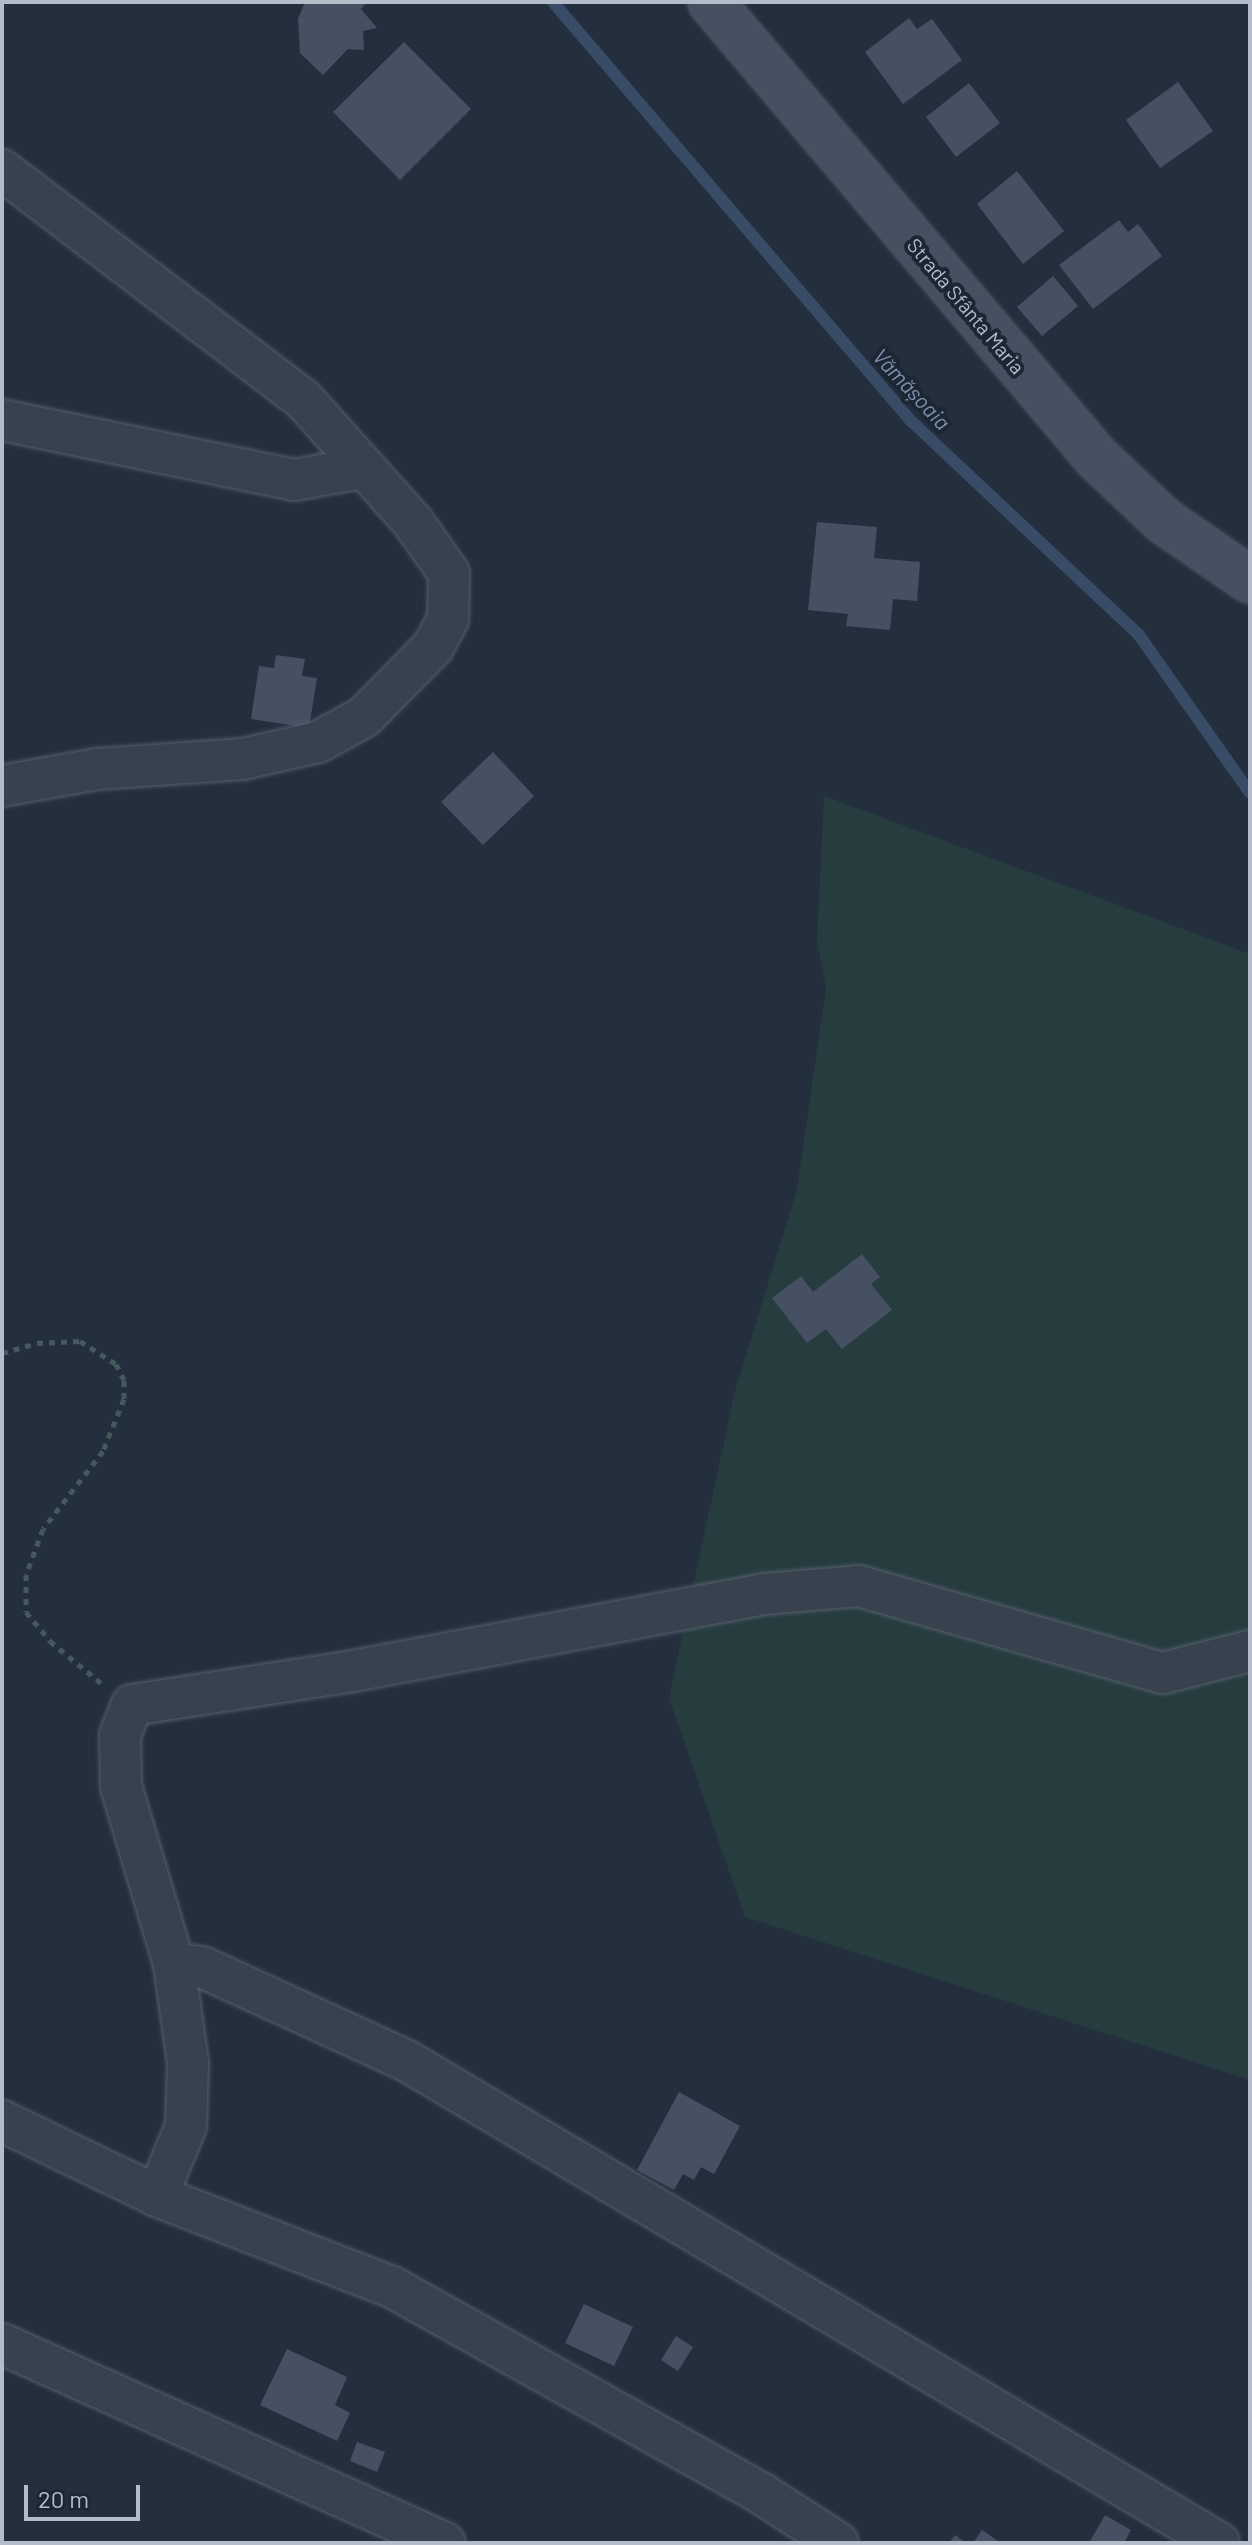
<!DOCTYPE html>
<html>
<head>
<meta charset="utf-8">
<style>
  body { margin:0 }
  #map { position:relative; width:1252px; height:2545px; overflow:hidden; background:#242f3e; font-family:Barlow,sans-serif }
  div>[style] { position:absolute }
  .green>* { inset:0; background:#263c3f }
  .stream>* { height:12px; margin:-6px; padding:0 6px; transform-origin:6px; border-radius:6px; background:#394c67 }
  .building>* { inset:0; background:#455162 }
  .path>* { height:5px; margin-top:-2.5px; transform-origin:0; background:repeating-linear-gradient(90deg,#44595c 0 6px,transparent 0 12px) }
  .roads { filter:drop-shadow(0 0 2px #565f6c) drop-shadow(0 0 2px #565f6c) }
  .street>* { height:40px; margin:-20px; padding:0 20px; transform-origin:20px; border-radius:20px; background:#38414e }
  .secondary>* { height:44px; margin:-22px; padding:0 22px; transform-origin:22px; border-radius:22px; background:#465061 }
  span { translate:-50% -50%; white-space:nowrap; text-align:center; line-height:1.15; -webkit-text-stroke:8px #1d2633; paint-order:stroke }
  .street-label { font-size:20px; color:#b4bcc9 }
  .water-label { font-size:22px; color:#7c92b1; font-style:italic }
  .frame { position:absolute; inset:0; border:4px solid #b4bcc9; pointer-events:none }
  .scale { position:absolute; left:24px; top:2485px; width:116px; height:36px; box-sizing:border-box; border:4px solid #b4bcc9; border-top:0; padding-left:10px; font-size:24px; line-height:28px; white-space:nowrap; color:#b4bcc9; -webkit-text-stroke:6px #1d2633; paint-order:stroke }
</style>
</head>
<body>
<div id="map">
  <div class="green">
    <i style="clip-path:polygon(824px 796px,1250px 954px,1250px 2080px,745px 1917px,669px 1698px,735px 1391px,797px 1189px,826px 988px,817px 940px)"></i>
  </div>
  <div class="stream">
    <i style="left:553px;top:2px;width:550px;rotate:49.5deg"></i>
    <i style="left:910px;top:420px;width:314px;rotate:43.2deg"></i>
    <i style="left:1139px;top:635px;width:193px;rotate:54.9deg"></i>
  </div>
  <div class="building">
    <i style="clip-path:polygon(305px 2px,367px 2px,361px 9px,377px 28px,363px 31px,364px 50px,348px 49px,323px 75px,300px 53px,298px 19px)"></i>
    <i style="clip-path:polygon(909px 18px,917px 29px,932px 19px,962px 60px,903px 104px,865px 52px)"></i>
    <i style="clip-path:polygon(404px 42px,471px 109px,400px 180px,333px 112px)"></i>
    <i style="clip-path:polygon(1178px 82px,1213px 131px,1160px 168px,1126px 120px)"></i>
    <i style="clip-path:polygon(969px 83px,1000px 123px,956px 157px,926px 117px)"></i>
    <i style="clip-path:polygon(1017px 171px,1064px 231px,1023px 264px,977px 204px)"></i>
    <i style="clip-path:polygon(1119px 220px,1128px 232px,1138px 224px,1162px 256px,1093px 309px,1059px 265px)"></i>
    <i style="clip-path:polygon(1053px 276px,1078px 306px,1042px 336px,1017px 307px)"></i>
    <i style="clip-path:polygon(817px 522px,877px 527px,874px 558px,920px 562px,917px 601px,893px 599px,890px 630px,846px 626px,848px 614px,808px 610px)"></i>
    <i style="clip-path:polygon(276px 655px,305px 659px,302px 676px,317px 678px,309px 728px,251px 719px,259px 666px,274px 668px)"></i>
    <i style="clip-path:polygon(493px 752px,534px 796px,483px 845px,441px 802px)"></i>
    <i style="clip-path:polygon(862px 1254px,880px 1277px,871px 1284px,892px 1310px,842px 1349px,826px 1329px,807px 1343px,772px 1298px,801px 1276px,813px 1292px)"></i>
    <i style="clip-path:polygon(679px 2092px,740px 2126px,714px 2174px,701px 2167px,694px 2180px,683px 2174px,674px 2190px,637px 2170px)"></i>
    <i style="clip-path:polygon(584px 2304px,633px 2327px,614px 2366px,565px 2343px)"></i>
    <i style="clip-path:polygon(676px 2336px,693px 2347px,678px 2371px,661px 2360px)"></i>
    <i style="clip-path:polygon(287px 2349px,347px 2377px,335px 2405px,350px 2413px,337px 2441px,260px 2405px)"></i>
    <i style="clip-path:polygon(357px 2442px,385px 2452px,377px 2472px,350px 2461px)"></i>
    <i style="clip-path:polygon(1105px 2515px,1131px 2530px,1124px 2543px,1089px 2543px)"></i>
    <i style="clip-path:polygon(982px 2530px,1001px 2543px,973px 2543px)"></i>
    <i style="clip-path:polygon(955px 2535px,966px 2543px,949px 2543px)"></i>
  </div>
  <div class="path">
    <i style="left:2px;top:1353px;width:36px;rotate:-16deg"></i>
    <i style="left:37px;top:1343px;width:43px;rotate:-2.7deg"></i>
    <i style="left:80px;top:1341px;width:43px;rotate:32.6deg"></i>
    <i style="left:116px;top:1364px;width:18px;rotate:63deg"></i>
    <i style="left:124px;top:1380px;width:19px;rotate:90deg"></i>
    <i style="left:124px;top:1399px;width:56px;rotate:112deg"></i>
    <i style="left:103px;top:1451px;width:98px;rotate:127.6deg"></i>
    <i style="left:43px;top:1529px;width:49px;rotate:110.3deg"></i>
    <i style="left:26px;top:1575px;width:37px;rotate:90deg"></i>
    <i style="left:26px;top:1612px;width:38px;rotate:50deg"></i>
    <i style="left:50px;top:1641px;width:66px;rotate:39.5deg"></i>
  </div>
  <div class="roads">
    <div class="street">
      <i style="left:2px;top:170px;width:378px;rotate:37.3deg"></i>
      <i style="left:303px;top:399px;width:165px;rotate:48.2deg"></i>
      <i style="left:413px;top:522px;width:62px;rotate:54.8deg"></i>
      <i style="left:449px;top:573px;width:46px;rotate:91.2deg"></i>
      <i style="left:448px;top:619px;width:32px;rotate:118deg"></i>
      <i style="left:433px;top:647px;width:98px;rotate:134.6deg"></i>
      <i style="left:364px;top:717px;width:52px;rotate:151.5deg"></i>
      <i style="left:318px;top:742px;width:77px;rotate:167.2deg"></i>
      <i style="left:243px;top:759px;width:146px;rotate:176.1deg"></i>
      <i style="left:97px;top:769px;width:97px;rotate:169.9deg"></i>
      <i style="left:2px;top:420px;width:298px;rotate:11.6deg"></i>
      <i style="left:294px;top:480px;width:68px;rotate:-10.2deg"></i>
      <i style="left:174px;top:1964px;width:28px;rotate:6deg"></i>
      <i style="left:202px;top:1967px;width:226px;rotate:24.6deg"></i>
      <i style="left:407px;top:2061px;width:944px;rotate:30.69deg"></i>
      <i style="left:2px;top:2121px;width:172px;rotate:25.8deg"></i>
      <i style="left:157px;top:2196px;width:76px;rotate:-67.5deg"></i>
      <i style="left:186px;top:2126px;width:63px;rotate:-88.2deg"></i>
      <i style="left:188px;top:2063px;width:100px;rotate:-98deg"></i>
      <i style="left:174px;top:1964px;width:186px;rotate:-106.6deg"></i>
      <i style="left:121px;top:1786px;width:51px;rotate:-91.1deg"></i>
      <i style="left:120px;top:1735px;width:32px;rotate:-68deg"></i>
      <i style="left:132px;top:1705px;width:224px;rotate:-8.7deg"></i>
      <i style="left:353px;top:1671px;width:418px;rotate:-10.6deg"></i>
      <i style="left:764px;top:1594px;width:95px;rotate:-4.8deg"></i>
      <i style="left:859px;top:1586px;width:316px;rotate:16deg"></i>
      <i style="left:1163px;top:1673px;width:90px;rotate:-14.2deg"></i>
      <i style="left:157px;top:2196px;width:252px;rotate:21.2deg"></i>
      <i style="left:392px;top:2287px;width:424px;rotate:29.2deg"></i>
      <i style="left:762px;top:2494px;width:90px;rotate:32.8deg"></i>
      <i style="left:2px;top:2344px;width:485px;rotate:24.2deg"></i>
    </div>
    <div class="secondary">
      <i style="left:711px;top:2px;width:597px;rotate:49.75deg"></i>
      <i style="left:1097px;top:458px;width:92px;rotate:43.2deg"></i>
      <i style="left:1164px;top:521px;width:104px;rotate:34.5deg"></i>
    </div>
  </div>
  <div class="street-label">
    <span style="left:966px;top:306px;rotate:50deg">Strada Sfânta Maria</span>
  </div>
  <div class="water-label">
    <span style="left:912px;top:389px;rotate:47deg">Vămășoaia</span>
  </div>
  <div class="frame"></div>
  <div class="scale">20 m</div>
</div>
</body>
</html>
